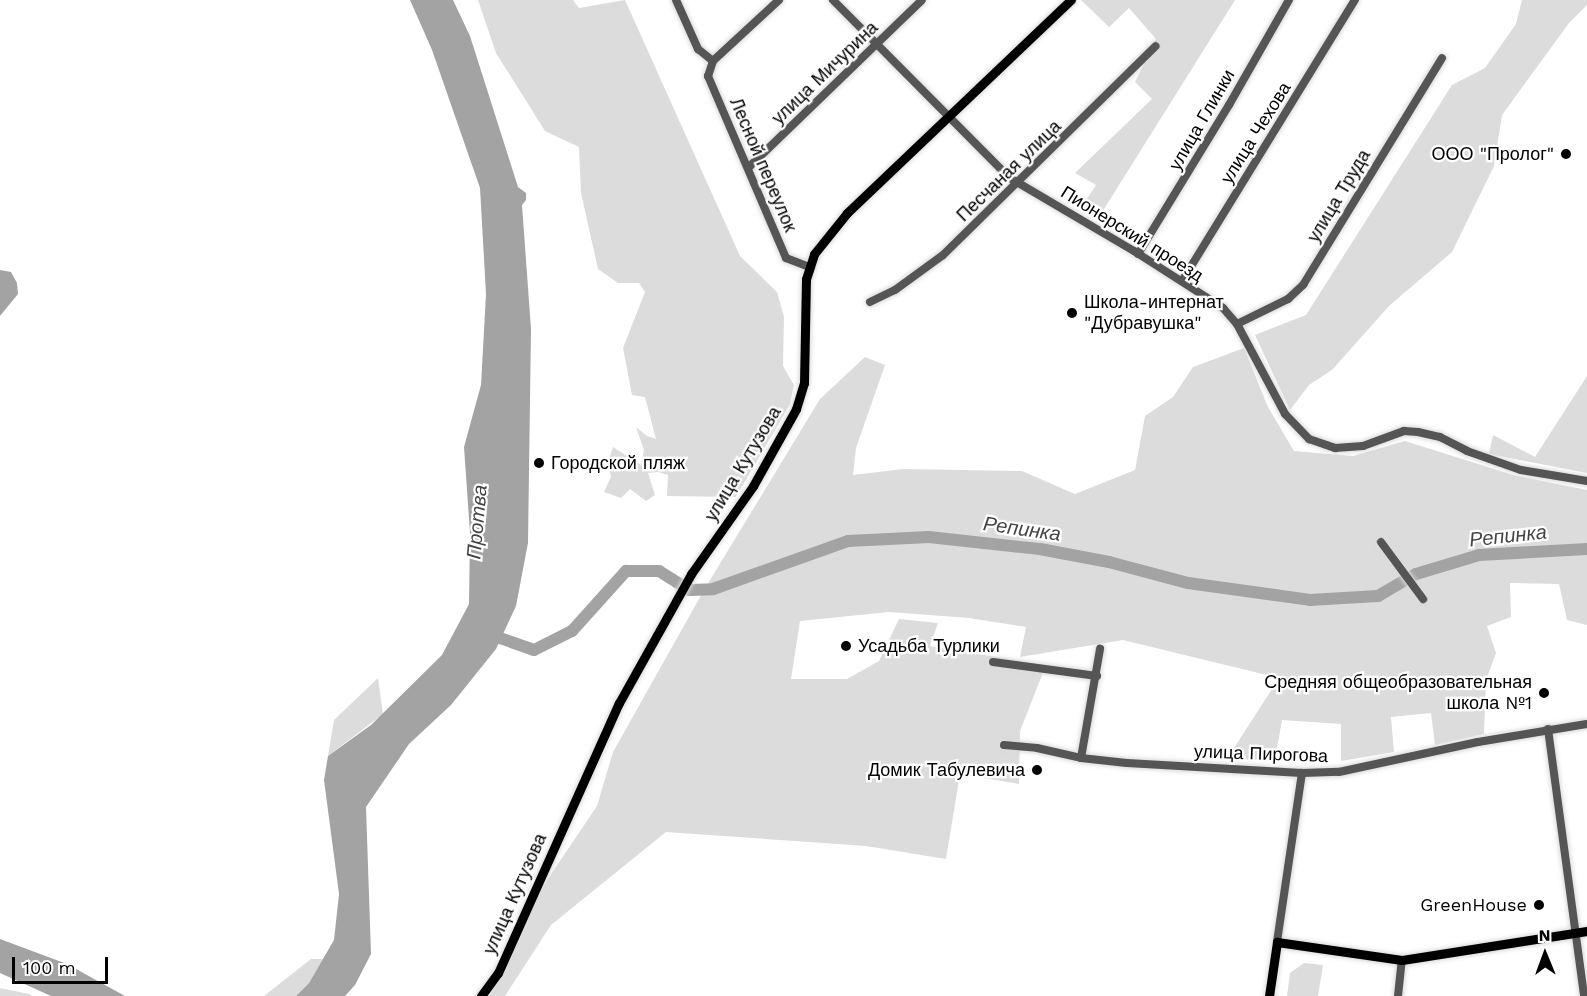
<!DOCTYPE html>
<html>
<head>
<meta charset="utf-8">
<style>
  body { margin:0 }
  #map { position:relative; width:1587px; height:996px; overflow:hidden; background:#fff; font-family:"Work Sans",sans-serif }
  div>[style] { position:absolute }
  .green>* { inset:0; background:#dcdcdc }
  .water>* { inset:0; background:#a3a3a3 }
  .river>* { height:12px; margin:-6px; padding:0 6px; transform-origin:6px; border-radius:6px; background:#a3a3a3 }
  .roads { filter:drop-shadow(0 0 2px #dbdbdb) drop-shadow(0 0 2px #dbdbdb) }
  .minor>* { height:8px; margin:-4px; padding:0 4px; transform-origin:4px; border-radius:4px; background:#555 }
  .major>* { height:9px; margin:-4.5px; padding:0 4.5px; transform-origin:4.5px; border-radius:4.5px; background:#000 }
  .dots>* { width:16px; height:16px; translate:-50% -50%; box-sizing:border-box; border:3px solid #fff; border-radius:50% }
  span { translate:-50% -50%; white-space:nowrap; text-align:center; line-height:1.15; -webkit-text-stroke:4.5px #fff; paint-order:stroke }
  .street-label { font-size:18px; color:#000 }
  .poi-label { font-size:18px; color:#000 }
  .right { translate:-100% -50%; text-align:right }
  .left { translate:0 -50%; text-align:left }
  .water-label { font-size:20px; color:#444; font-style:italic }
  .north { position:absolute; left:1515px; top:924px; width:60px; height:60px; -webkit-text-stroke:4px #fff; paint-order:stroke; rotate:359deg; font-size:16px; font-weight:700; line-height:24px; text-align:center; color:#000 }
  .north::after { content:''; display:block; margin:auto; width:21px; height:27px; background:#000; clip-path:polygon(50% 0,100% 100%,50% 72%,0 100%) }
  .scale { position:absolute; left:12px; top:957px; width:96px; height:27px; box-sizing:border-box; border:3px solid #000; border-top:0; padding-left:8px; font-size:18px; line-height:21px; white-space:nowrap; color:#000; -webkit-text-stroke:4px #fff; paint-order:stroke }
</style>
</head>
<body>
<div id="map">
  <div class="green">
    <i style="clip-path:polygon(478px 0,573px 0,579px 8px,625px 0,740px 256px,777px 292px,784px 317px,783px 366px,794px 385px,790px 404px,736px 497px,667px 496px,668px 475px,658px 472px,648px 473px,655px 495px,646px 501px,630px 489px,621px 498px,604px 492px,611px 477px,608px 462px,613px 447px,641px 465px,644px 450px,636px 427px,647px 436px,656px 439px,645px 397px,632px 395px,623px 348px,645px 292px,639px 283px,618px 283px,598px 269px,581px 193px,579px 147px,545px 131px,496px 53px)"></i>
    <i style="clip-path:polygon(1081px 0,1235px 0,1099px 217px,1083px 205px,1096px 185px,1075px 173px,1152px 99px,1135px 82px,1156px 39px,1129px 8px,1109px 27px)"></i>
    <i style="clip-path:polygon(1522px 0,1587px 0,1587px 5px,1569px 23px,1502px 115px,1494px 166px,1452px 252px,1389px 306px,1332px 370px,1309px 385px,1290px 410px,1255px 335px,1306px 315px,1452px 85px,1485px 68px,1516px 24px)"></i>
    <i style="clip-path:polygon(1244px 348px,1268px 407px,1294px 451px,1353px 456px,1405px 441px,1513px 475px,1587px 490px,1587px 625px,1567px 620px,1559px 584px,1510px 583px,1511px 617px,1487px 626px,1496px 653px,1486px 680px,1484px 734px,1435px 745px,1431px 713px,1391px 717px,1394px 752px,1341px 761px,1341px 724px,1282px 720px,1275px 760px,1227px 759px,1279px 678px,1123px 640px,1020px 657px,1026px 627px,969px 618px,889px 612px,800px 621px,791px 679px,847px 679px,879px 661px,899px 619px,938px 623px,930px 646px,1046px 665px,1020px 731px,1019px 784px,960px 774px,946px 859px,866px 846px,666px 832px,551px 925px,505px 996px,490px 996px,543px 886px,597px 806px,613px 752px,704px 590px,820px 399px,865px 357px,885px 365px,856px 448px,853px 475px,903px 469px,1022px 471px,1075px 494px,1135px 470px,1145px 416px,1173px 397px,1193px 367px)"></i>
    <i style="clip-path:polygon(1587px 376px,1587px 473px,1489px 454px,1493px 435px,1535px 457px)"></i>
    <i style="clip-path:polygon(378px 678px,383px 714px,328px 756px,334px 720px)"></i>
    <i style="clip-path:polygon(311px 959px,323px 959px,309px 983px,296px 996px,264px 996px)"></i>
    <i style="clip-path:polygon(1304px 963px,1323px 965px,1318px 996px,1287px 996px,1290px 973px)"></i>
    <i style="clip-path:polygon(0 988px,29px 994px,32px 996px,0 996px)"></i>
  </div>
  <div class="water">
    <i style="clip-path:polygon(410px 0,453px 0,470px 36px,518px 187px,526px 193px,526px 200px,522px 205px,531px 329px,528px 543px,516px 606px,496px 649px,451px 705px,409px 744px,366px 807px,371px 954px,355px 985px,345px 996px,296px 996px,309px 983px,334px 940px,339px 894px,324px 780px,328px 756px,371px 725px,442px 655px,469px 604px,470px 533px,464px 447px,481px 385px,486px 294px,480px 188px,432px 50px)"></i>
    <i style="clip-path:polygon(0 270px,11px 272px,17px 283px,18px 294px,0 316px)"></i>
    <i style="clip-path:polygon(0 939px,67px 964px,125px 996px,51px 996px,0 973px)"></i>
  </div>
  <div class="river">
    <i style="left:486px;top:633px;width:51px;rotate:19.5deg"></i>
    <i style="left:534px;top:650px;width:42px;rotate:-26.6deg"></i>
    <i style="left:572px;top:631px;width:81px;rotate:-48deg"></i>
    <i style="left:626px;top:571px;width:33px"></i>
    <i style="left:659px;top:571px;width:36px;rotate:32deg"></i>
    <i style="left:690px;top:590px;width:23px;rotate:-2deg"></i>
    <i style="left:713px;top:589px;width:143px;rotate:-19.6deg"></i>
    <i style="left:848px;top:541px;width:81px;rotate:-2.8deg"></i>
    <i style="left:929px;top:537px;width:112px;rotate:6.2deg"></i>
    <i style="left:1040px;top:549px;width:70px;rotate:10.7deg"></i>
    <i style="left:1109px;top:562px;width:82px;rotate:14.9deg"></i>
    <i style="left:1188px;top:583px;width:123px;rotate:7.9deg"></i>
    <i style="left:1310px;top:600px;width:68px;rotate:-3.4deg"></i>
    <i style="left:1378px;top:596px;width:44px;rotate:-30.1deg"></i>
    <i style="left:1416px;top:574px;width:66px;rotate:-16.8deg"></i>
    <i style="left:1479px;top:555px;width:108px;rotate:-3.2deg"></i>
  </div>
  <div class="roads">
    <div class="minor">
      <i style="left:676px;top:0;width:54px;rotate:65.8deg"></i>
      <i style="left:698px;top:49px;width:19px;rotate:39deg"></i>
      <i style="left:779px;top:0;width:90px;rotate:137.3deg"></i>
      <i style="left:713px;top:61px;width:16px;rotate:108deg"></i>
      <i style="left:708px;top:76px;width:198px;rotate:66.8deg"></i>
      <i style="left:786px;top:258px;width:25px;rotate:21deg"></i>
      <i style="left:833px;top:0;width:251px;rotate:45.2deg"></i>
      <i style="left:1010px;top:178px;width:144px;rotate:30.5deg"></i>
      <i style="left:1134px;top:251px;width:106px;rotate:32.6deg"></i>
      <i style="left:1223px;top:308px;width:21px;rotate:49deg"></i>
      <i style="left:1237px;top:324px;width:102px;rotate:61.9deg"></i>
      <i style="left:1285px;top:414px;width:35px;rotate:46deg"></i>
      <i style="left:1309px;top:439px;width:28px;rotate:19deg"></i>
      <i style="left:1335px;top:448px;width:28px;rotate:-4deg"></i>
      <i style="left:1363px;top:446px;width:44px;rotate:-20.1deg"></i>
      <i style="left:1404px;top:431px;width:14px;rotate:4deg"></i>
      <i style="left:1418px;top:432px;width:23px;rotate:13deg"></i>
      <i style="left:1440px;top:437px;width:30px;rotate:27deg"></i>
      <i style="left:1467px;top:451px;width:57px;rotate:19.4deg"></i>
      <i style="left:1521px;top:470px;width:67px;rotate:9.5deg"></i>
      <i style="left:749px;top:167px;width:240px;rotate:-44deg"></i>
      <i style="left:1138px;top:254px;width:175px;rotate:-58.6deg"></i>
      <i style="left:1229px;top:105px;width:121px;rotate:-60.3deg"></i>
      <i style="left:1182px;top:281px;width:330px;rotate:-58.4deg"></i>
      <i style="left:870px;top:302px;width:28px;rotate:-26deg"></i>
      <i style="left:895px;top:290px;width:59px;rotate:-36.1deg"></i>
      <i style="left:943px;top:255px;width:298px;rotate:-44.5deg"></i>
      <i style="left:1237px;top:324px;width:57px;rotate:-26.1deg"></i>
      <i style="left:1288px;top:299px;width:21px;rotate:-43deg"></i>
      <i style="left:1303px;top:285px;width:266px;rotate:-58.5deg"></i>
      <i style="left:1381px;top:542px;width:71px;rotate:53.6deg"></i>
      <i style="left:993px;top:662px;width:105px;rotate:7.7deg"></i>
      <i style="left:1548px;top:729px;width:269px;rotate:82.3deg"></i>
      <i style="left:1004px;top:745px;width:33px;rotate:5deg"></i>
      <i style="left:1037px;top:748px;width:45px;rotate:12.8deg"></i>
      <i style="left:1081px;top:758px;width:46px;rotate:6.2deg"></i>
      <i style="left:1127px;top:763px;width:175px;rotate:3.3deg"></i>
      <i style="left:1302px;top:773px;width:37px;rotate:-2deg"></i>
      <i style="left:1339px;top:772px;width:142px;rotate:-12.2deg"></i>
      <i style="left:1478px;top:742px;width:110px;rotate:-9.4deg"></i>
      <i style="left:1081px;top:758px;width:111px;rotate:-80.1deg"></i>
      <i style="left:1277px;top:942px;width:171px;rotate:-81.6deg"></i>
      <i style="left:1398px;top:996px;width:36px;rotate:-84deg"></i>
    </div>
    <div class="major">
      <i style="left:481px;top:996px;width:29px;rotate:-54deg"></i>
      <i style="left:498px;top:973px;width:296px;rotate:-65.9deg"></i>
      <i style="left:619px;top:703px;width:148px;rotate:-60.8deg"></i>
      <i style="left:691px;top:574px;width:108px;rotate:-54.8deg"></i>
      <i style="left:753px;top:486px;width:88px;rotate:-60.8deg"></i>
      <i style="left:796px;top:409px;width:27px;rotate:-73deg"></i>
      <i style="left:804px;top:383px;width:104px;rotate:-88.9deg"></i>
      <i style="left:806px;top:279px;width:26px;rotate:-72deg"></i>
      <i style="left:814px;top:254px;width:53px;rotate:-51.2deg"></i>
      <i style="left:847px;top:213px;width:309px;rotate:-43.6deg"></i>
      <i style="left:1269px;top:996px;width:55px;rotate:-81.6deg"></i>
      <i style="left:1277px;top:942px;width:126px;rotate:8.2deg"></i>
      <i style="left:1402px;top:960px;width:187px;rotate:-8.9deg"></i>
    </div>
  </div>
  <div class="dots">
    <i style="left:1566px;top:154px;background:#000"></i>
    <i style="left:1072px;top:313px;background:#000"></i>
    <i style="left:539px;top:463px;background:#000"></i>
    <i style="left:846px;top:646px;background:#000"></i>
    <i style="left:1544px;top:693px;background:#000"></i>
    <i style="left:1037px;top:770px;background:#000"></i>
    <i style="left:1539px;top:905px;background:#000"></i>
  </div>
  <div class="street-label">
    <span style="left:825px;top:73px;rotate:-44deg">улица Мичурина</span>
    <span style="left:1202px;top:120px;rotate:-60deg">улица Глинки</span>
    <span style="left:1256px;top:133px;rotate:-58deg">улица Чехова</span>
    <span style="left:763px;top:165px;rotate:67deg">Лесной переулок</span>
    <span style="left:1009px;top:171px;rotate:-44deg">Песчаная улица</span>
    <span style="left:1339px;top:196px;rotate:-59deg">улица Труда</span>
    <span style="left:1132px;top:234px;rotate:32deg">Пионерский проезд</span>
    <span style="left:743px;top:464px;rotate:-59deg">улица Кутузова</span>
    <span style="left:1261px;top:754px;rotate:2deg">улица Пирогова</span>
    <span style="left:515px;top:894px;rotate:-66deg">улица Кутузова</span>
  </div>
  <div class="poi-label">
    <span class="right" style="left:1554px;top:154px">ООО "Пролог"</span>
    <span class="left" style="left:1084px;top:313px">Школа-интернат<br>"Дубравушка"</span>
    <span class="left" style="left:551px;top:463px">Городской пляж</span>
    <span class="left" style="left:858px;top:646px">Усадьба Турлики</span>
    <span class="right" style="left:1532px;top:693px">Средняя общеобразовательная<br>школа №1</span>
    <span class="right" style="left:1025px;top:770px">Домик Табулевича</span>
    <span class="right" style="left:1527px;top:905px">GreenHouse</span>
  </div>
  <div class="water-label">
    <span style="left:477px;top:522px;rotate:-85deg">Протва</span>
    <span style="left:1022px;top:529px;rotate:8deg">Репинка</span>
    <span style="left:1508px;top:536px;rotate:-6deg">Репинка</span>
  </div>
  <div class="north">N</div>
  <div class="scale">100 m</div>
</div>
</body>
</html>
